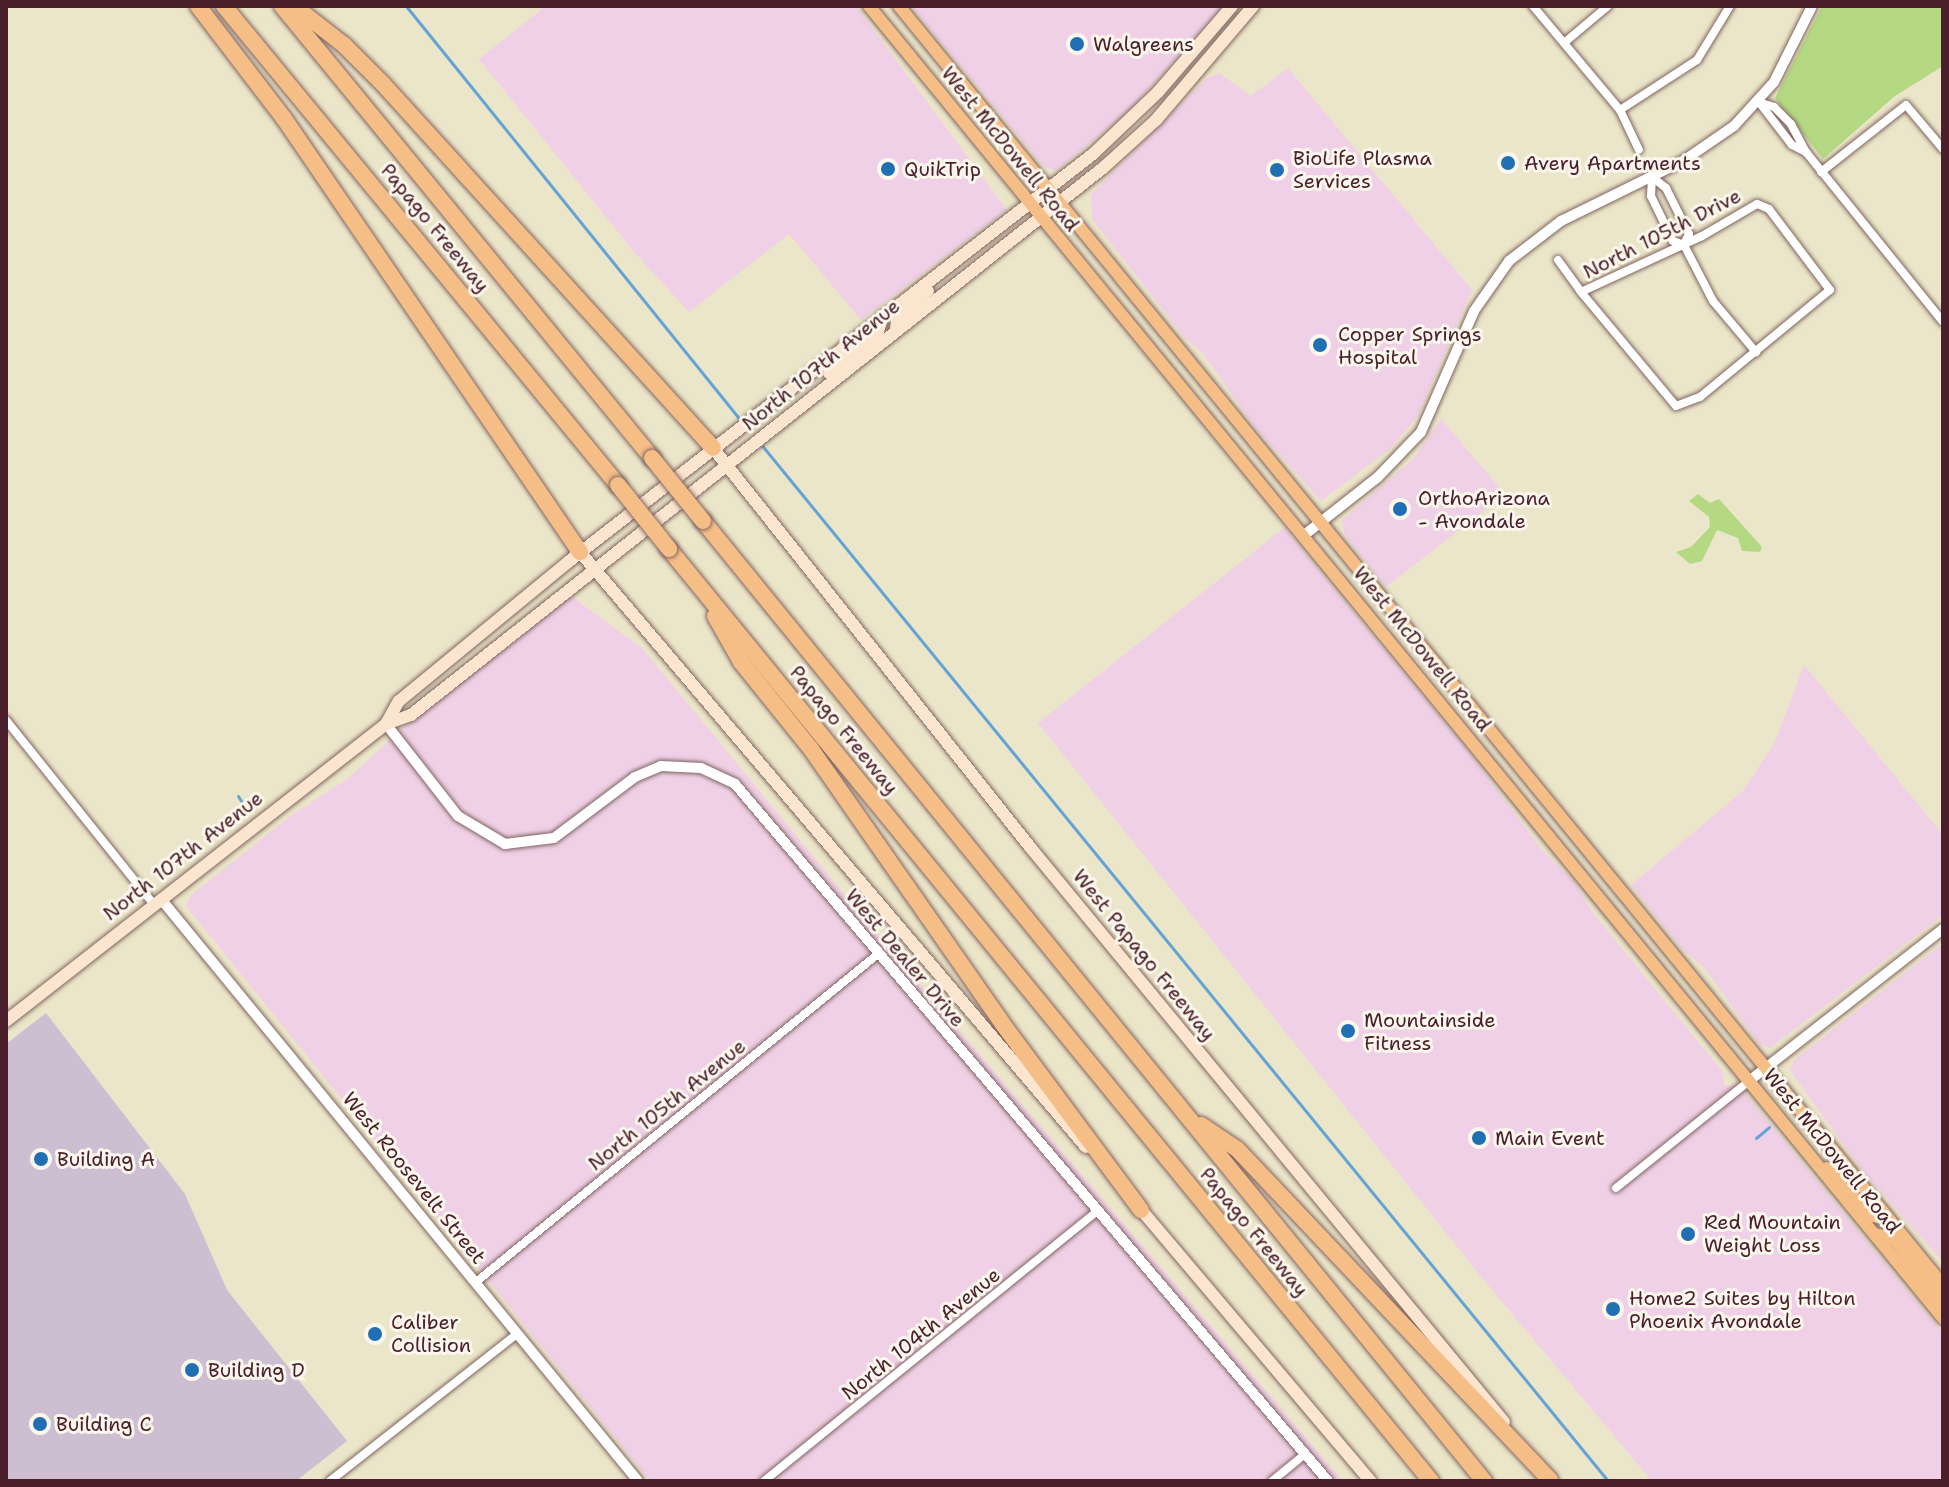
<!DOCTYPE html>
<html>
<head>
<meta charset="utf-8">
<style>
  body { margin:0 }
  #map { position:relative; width:1949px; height:1487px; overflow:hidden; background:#ebe6c9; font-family:"Shantell Sans",sans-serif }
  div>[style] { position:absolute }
  .built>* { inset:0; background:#efd0e6 }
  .industrial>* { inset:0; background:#cdbed2 }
  .green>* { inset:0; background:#b4d982 }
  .stream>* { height:3px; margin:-1.5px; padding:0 1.5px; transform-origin:1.5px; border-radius:1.5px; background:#64a3d6 }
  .roads { filter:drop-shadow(0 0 2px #826562) drop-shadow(0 0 2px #826562) }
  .minor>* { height:8px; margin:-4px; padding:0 4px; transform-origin:4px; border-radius:4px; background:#fff }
  .tertiary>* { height:10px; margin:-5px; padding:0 5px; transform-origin:5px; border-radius:5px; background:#fff }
  .secondary>* { height:12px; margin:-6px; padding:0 6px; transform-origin:6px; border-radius:6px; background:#fbe5cf }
  .primary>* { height:12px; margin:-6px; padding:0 6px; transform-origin:6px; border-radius:6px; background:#f6be87 }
  .motorway>* { height:16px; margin:-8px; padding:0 8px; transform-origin:8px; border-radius:8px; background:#f6be87 }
  .bridges { filter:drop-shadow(0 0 2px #826562) drop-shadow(0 0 2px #826562) }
  .motorway-bridge>* { height:16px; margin:-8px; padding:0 8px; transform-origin:8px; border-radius:8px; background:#f6be87 }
  .dots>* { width:22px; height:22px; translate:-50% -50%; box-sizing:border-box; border:4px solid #fbf7ec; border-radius:50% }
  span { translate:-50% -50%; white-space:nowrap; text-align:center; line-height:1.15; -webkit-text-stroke:6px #fbf7ec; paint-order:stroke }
  .poi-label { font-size:20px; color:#4a1f2b }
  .left { translate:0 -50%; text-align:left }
  .street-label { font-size:20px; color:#4a1f2b }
  .frame { position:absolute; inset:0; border:8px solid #4a1f2b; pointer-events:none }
</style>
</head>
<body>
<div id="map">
  <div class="built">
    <i style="clip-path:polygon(546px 6px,856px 6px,1007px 210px,861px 320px,789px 234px,689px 312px,635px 253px,479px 59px)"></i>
    <i style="clip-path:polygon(911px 6px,1223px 6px,1129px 111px,1056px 171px,1044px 167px)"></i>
    <i style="clip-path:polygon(1288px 68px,1472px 290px,1418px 416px,1390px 449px,1321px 501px,1254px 426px,1202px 352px,1185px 338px,1092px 219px,1091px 194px,1207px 78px,1219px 73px,1251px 96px)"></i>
    <i style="clip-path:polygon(1441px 419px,1505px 494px,1386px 587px,1345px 536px,1342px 520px,1414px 458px)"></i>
    <i style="clip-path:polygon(1284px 528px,1472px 756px,1541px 849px,1574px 882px,1593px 913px,1722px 1071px,1725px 1086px,1738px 1085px,1943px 1334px,1943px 1481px,1652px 1481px,1483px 1279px,1038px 723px)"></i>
    <i style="clip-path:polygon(572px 597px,642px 648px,882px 940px,1343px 1481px,650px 1481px,186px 906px,191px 895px,292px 815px,347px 779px,413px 719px)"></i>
    <i style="clip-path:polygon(1804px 665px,1943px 835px,1943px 915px,1770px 1048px,1759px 1044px,1704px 967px,1682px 949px,1631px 885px,1743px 791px,1775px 742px)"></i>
    <i style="clip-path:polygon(1943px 943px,1943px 1262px,1862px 1170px,1790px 1070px,1794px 1060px)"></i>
  </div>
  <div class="industrial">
    <i style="clip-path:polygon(46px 1013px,185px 1194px,227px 1290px,347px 1441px,296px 1481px,6px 1481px,6px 1044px)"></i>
  </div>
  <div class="green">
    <i style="clip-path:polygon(1822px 6px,1943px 6px,1943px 66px,1895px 96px,1823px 159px,1775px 98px)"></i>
    <i style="clip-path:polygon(1698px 494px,1710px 503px,1719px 499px,1762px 547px,1760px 552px,1742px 551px,1738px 538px,1717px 530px,1702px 561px,1690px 564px,1676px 552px,1691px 547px,1710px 527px,1709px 517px,1689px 501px)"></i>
  </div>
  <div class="stream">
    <i style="left:406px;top:6px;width:535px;rotate:51.07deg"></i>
    <i style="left:760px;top:443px;width:1340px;rotate:50.75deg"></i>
    <i style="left:238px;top:796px;width:13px;rotate:58deg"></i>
    <i style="left:1756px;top:1138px;width:17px;rotate:-40deg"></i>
  </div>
  <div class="roads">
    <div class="minor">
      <i style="left:1533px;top:6px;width:136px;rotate:50.1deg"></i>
      <i style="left:1620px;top:110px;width:44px;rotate:64.6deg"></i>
      <i style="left:1564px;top:43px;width:57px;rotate:-40.1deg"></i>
      <i style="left:1758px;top:102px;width:17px;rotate:17deg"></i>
      <i style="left:1774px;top:107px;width:24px;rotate:45deg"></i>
      <i style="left:1791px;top:124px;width:32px;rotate:62deg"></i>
      <i style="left:1806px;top:152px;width:218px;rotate:51.1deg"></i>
      <i style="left:1759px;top:102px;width:54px;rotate:52.5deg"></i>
      <i style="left:1792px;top:145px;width:16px;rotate:27deg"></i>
      <i style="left:1620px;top:110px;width:92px;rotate:-33deg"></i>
      <i style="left:1697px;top:60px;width:63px;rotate:-58.6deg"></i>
      <i style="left:1821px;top:172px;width:108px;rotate:-38.2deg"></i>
      <i style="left:1906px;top:105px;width:57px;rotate:49.9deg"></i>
      <i style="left:1652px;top:177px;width:19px;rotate:93deg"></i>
      <i style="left:1651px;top:196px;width:50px;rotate:63.9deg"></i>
      <i style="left:1673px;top:241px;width:12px;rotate:20deg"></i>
      <i style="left:1684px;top:245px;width:63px;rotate:62.6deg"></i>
      <i style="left:1713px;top:301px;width:67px;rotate:49.9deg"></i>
      <i style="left:1652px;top:177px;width:18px;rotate:38deg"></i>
      <i style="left:1666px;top:188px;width:51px;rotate:63.4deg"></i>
      <i style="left:1689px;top:234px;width:11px;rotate:117deg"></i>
      <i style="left:1558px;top:260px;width:39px;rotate:54deg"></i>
      <i style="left:1581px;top:292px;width:148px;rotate:50.2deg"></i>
      <i style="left:1676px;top:406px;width:26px;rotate:-21deg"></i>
      <i style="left:1700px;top:397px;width:168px;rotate:-39.5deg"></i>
      <i style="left:1830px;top:290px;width:101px;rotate:-127deg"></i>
      <i style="left:1769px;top:209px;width:13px;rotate:-157deg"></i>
      <i style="left:1757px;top:204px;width:64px;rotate:149.8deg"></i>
      <i style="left:1702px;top:236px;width:133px;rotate:155.2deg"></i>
      <i style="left:6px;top:720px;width:237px;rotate:51.3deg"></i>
      <i style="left:1616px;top:1188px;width:171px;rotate:-38.8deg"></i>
      <i style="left:476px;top:1282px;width:519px;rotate:-39.21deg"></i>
      <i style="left:330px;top:1481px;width:238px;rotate:-38.2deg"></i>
      <i style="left:764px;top:1481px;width:429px;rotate:-39deg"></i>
      <i style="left:1272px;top:1481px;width:43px;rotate:-39.3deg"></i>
    </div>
    <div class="tertiary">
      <i style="left:1303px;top:536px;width:95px;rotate:-38.2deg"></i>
      <i style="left:1378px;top:477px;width:62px;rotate:-46.3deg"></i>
      <i style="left:1421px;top:432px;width:132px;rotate:-66.3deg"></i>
      <i style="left:1474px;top:311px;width:61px;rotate:-55deg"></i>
      <i style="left:1509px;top:261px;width:66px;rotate:-37.6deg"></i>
      <i style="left:1561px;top:221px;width:136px;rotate:-26.2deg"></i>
      <i style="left:1683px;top:161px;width:62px;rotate:-34.5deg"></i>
      <i style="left:1734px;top:126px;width:59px;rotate:-47.7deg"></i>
      <i style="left:1774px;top:82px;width:85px;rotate:-63.4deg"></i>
      <i style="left:386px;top:724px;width:117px;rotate:52deg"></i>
      <i style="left:458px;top:816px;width:55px;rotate:30.8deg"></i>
      <i style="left:505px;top:844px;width:49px;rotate:-7deg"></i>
      <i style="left:554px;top:838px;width:101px;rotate:-37deg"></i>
      <i style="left:635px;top:777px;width:28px;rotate:-23deg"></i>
      <i style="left:661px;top:766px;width:40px;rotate:2.9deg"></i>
      <i style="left:701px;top:768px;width:38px;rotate:25deg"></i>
      <i style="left:735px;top:784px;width:915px;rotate:49.61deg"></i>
      <i style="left:161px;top:899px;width:752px;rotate:50.66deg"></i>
      <i style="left:1749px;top:1081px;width:246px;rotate:-38.1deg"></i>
    </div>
    <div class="secondary">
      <i style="left:896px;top:330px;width:12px;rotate:-85deg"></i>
      <i style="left:897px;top:318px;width:41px;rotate:-41.1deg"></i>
      <i style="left:829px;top:373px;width:65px;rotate:-40.6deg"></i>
      <i style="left:878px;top:331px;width:16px;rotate:-72deg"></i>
      <i style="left:713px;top:448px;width:510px;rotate:51.53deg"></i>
      <i style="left:1030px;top:847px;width:745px;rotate:50.5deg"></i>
      <i style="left:580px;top:552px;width:781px;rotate:49.62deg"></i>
      <i style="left:386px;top:724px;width:26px;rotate:-61deg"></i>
      <i style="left:399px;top:701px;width:219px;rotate:-39.4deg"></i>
      <i style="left:568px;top:562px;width:665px;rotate:-37.85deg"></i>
      <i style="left:1093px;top:154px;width:90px;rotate:-43.6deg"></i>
      <i style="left:1158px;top:92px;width:113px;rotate:-49.3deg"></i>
      <i style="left:6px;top:1021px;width:482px;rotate:-38deg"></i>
      <i style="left:386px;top:724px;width:27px;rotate:-20deg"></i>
      <i style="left:411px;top:715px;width:882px;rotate:-38.33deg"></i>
      <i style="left:1103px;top:168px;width:72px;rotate:-42.2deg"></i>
      <i style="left:1156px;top:120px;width:150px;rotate:-49.6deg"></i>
      <i style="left:1138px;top:1206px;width:360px;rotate:49.8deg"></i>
    </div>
    <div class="primary">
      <i style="left:869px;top:6px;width:1696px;rotate:50.7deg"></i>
      <i style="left:899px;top:6px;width:1651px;rotate:50.78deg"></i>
      <i style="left:1827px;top:1168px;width:66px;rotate:46.2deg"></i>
      <i style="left:1873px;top:1216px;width:16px;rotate:14deg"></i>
      <i style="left:1875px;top:1234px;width:18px;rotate:13deg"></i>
      <i style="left:1893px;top:1238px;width:80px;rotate:51.6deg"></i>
    </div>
    <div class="motorway">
      <i style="left:198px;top:6px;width:140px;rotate:52.6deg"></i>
      <i style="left:283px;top:117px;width:527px;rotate:55.68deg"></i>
      <i style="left:224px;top:6px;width:620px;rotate:50.56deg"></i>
      <i style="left:282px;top:6px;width:584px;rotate:50.7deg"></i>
      <i style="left:294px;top:6px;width:63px;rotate:38deg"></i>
      <i style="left:344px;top:45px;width:55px;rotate:45deg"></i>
      <i style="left:383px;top:84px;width:491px;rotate:47.8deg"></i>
      <i style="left:703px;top:521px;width:1238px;rotate:50.87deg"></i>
      <i style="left:669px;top:549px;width:1204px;rotate:50.73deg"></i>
      <i style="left:715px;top:616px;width:53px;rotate:60.5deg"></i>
      <i style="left:741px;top:662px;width:112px;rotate:51.2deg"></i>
      <i style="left:811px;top:749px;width:334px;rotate:55.1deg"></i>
      <i style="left:1002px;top:1023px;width:233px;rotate:53.4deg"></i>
      <i style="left:1201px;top:1125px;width:43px;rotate:33.7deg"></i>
      <i style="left:1237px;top:1149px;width:456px;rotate:46.6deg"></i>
    </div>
  </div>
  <div class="bridges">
    <div class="motorway-bridge">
      <i style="left:652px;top:458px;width:81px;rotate:51deg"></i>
      <i style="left:618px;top:485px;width:82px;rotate:51.4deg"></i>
    </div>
  </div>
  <div class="dots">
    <i style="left:1077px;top:44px;background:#1f6fb2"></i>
    <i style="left:1508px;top:163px;background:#1f6fb2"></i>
    <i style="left:888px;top:169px;background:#1f6fb2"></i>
    <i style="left:1277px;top:170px;background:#1f6fb2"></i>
    <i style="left:1320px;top:345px;background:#1f6fb2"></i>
    <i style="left:1400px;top:509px;background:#1f6fb2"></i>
    <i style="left:1348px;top:1031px;background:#1f6fb2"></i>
    <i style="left:1479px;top:1138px;background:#1f6fb2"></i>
    <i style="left:41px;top:1159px;background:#1f6fb2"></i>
    <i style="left:1688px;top:1234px;background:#1f6fb2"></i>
    <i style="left:1613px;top:1309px;background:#1f6fb2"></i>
    <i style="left:375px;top:1334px;background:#1f6fb2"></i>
    <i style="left:192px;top:1370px;background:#1f6fb2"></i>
    <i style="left:40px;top:1424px;background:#1f6fb2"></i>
  </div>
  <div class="poi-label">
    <span class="left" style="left:1093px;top:44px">Walgreens</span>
    <span class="left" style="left:1293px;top:170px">BioLife Plasma<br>Services</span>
    <span class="left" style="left:1524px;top:163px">Avery Apartments</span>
    <span class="left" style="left:904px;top:169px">QuikTrip</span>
    <span class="left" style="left:1338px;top:346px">Copper Springs<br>Hospital</span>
    <span class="left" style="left:1418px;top:510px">OrthoArizona<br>- Avondale</span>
    <span class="left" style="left:1364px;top:1032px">Mountainside<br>Fitness</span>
    <span class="left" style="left:1495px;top:1138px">Main Event</span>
    <span class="left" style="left:57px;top:1159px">Building A</span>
    <span class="left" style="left:1704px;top:1234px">Red Mountain<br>Weight Loss</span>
    <span class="left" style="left:1629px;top:1310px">Home2 Suites by Hilton<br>Phoenix Avondale</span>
    <span class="left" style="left:391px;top:1334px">Caliber<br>Collision</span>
    <span class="left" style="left:208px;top:1370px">Building D</span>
    <span class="left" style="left:56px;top:1424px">Building C</span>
  </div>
  <div class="street-label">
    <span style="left:1010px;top:149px;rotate:51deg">West McDowell Road</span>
    <span style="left:435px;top:228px;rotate:51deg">Papago Freeway</span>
    <span style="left:1662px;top:234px;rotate:-27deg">North 105th Drive</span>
    <span style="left:821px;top:365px;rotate:-39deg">North 107th Avenue</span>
    <span style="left:1422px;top:649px;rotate:51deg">West McDowell Road</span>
    <span style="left:844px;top:730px;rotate:51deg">Papago Freeway</span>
    <span style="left:183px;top:856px;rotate:-38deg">North 107th Avenue</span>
    <span style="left:1144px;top:955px;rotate:51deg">West Papago Freeway</span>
    <span style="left:905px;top:958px;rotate:50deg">West Dealer Drive</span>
    <span style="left:667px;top:1105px;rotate:-39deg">North 105th Avenue</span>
    <span style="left:1832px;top:1151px;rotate:51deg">West McDowell Road</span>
    <span style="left:414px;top:1178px;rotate:51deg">West Roosevelt Street</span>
    <span style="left:1254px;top:1232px;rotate:51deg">Papago Freeway</span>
    <span style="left:921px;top:1334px;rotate:-39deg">North 104th Avenue</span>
  </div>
  <div class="frame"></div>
</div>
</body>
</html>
